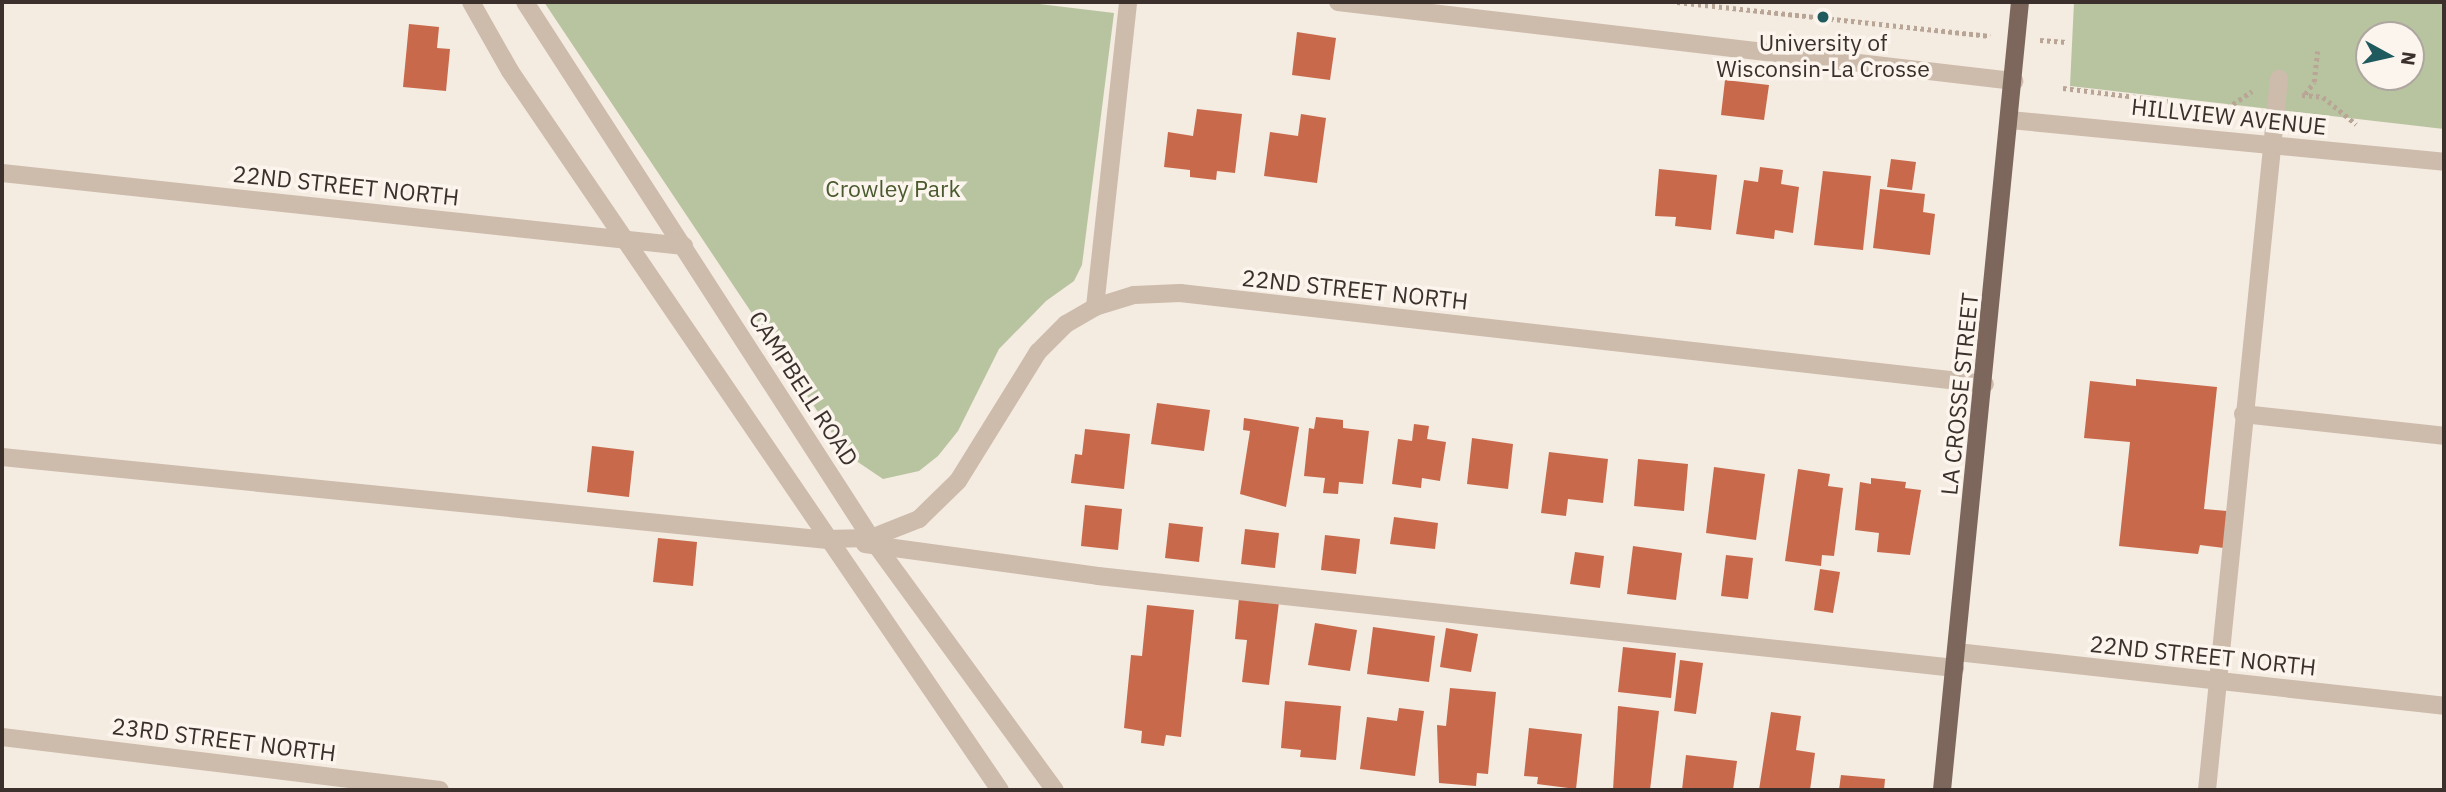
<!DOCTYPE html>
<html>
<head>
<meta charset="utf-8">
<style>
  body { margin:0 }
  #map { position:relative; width:2446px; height:792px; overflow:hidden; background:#f4ebe1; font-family:"IBM Plex Sans",sans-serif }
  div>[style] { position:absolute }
  .green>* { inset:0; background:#b8c4a0 }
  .building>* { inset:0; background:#c8694b }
  .path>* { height:4.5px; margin-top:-2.25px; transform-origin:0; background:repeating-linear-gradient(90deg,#b9a596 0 3.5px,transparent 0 7px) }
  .lane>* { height:18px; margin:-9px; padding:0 9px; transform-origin:9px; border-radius:9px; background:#cdbbac }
  .street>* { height:18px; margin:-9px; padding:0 9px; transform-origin:9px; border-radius:9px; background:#cdbbac }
  .primary>* { height:18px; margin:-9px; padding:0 9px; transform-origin:9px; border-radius:9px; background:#7d675c }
  .dots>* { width:19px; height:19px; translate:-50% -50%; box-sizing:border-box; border:4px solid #fbf5ee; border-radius:50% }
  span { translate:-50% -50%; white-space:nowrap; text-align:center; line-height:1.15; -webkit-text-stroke:7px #fbf5ee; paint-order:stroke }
  .poi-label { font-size:23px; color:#3b302b }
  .street-label { font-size:23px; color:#3b302b }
  .park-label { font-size:23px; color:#4a5a2e }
  .frame { position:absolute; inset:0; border:4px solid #3b302b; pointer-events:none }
  .north { position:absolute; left:2355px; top:21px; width:70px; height:70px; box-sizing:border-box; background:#fbf5ee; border:2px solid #aea6a0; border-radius:50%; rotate:98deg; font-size:19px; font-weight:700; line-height:28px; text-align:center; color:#3b302b }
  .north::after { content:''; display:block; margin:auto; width:24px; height:32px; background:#1f5a5e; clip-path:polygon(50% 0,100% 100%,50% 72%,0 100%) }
</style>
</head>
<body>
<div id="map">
  <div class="green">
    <i style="clip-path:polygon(544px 2px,1023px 2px,1114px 13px,1082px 265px,1074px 281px,1046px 301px,999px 349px,958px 431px,938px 456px,919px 471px,883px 479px,846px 454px)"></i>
    <i style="clip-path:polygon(evenodd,2074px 2px,2444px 2px,2444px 129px,2070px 86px,2074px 2px,2369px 35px,2411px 35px,2411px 77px,2369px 77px,2369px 35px)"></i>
  </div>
  <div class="building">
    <i style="clip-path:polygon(409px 24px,439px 27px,437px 48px,450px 49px,446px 91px,403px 87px)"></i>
    <i style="clip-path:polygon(1297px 32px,1336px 38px,1330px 80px,1292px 75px)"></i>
    <i style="clip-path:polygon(1725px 80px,1769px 85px,1764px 120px,1721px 115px)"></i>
    <i style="clip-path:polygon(1197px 109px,1242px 114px,1235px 173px,1217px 171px,1216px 180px,1190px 177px,1190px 170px,1164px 167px,1168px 132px,1193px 136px)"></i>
    <i style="clip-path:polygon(1301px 114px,1326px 118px,1317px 183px,1264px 176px,1270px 132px,1298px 136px)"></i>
    <i style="clip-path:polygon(1891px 159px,1916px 162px,1912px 190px,1887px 187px)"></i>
    <i style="clip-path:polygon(1760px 167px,1783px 170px,1781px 184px,1799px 187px,1793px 233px,1775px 230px,1774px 239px,1736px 234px,1744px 180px,1758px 182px)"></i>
    <i style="clip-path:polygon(1659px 169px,1717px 175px,1711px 230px,1675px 226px,1676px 217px,1655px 216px)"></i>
    <i style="clip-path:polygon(1823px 171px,1871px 176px,1863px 250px,1814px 245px)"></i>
    <i style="clip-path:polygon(1880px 189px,1925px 194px,1923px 212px,1935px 214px,1930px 255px,1873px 248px)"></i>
    <i style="clip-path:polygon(2136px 379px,2217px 387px,2204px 509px,2227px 511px,2224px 548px,2200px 545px,2198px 554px,2119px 546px,2130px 442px,2084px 438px,2090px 381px,2136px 386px)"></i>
    <i style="clip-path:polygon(1157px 403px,1210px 410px,1204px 451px,1151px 444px)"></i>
    <i style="clip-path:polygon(1316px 417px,1343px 420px,1343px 428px,1369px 431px,1363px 484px,1339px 482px,1338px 494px,1323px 493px,1325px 478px,1304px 476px,1309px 428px,1314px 429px)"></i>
    <i style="clip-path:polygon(1244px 418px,1299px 427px,1286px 507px,1240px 494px,1250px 431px,1243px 430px)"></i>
    <i style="clip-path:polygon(1414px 424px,1429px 426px,1427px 439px,1446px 442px,1440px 481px,1422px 478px,1421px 488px,1392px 484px,1398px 439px,1412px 441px)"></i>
    <i style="clip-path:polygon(1085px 429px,1130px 434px,1124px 489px,1071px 483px,1075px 454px,1082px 455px)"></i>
    <i style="clip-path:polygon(1472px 438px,1513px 444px,1508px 489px,1467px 484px)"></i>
    <i style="clip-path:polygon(592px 446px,634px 451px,629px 497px,587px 492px)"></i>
    <i style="clip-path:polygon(1549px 452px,1608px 459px,1603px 503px,1568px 499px,1566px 516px,1541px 513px)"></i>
    <i style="clip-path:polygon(1638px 459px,1688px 464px,1684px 511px,1634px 506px)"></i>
    <i style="clip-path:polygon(1714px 467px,1765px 474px,1756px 540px,1706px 533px)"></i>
    <i style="clip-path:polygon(1798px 469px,1830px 474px,1828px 486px,1843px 488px,1834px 556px,1822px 555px,1821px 566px,1785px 561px)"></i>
    <i style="clip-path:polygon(1871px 478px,1906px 482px,1905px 488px,1921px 490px,1910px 555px,1877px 552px,1879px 533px,1855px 530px,1860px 482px,1871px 484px)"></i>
    <i style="clip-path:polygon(1085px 505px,1122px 509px,1118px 550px,1081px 546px)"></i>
    <i style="clip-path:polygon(1394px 517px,1438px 523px,1435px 549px,1390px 544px)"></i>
    <i style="clip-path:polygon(1169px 523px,1203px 527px,1199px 562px,1165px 558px)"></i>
    <i style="clip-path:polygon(1245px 529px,1279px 533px,1275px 568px,1241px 564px)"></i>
    <i style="clip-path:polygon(1325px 535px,1360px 539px,1356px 574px,1321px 570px)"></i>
    <i style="clip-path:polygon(658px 538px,697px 542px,693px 586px,653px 582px)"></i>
    <i style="clip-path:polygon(1633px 546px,1682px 553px,1676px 600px,1627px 594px)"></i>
    <i style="clip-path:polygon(1575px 552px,1604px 556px,1600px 588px,1570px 584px)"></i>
    <i style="clip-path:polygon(1726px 555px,1753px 558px,1748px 599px,1721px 596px)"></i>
    <i style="clip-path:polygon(1820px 569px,1840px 572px,1833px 613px,1814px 610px)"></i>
    <i style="clip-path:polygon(1239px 598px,1279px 602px,1269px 685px,1242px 682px,1247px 640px,1235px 639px)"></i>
    <i style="clip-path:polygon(1147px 605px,1194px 610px,1181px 737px,1166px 735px,1164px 746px,1141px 743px,1142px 731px,1124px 728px,1131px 655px,1142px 656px)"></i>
    <i style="clip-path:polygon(1315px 623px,1357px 630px,1350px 671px,1308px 665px)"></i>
    <i style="clip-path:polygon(1373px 627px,1435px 636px,1429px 682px,1367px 674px)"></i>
    <i style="clip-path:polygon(1446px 628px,1478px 634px,1471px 672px,1440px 667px)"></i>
    <i style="clip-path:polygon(1623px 647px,1676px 653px,1671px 698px,1618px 692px)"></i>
    <i style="clip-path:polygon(1680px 660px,1703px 663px,1696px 714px,1674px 711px)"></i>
    <i style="clip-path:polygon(1450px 688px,1496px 692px,1488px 774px,1477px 773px,1476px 786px,1439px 783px,1437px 725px,1446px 726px)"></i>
    <i style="clip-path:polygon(1285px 701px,1341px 706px,1336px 760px,1300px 757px,1301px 750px,1281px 748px)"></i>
    <i style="clip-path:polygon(1618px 706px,1659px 711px,1650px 790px,1613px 790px)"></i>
    <i style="clip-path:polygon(1399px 708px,1424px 711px,1415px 776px,1360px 769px,1367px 717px,1397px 721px)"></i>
    <i style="clip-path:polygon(1771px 712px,1801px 716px,1796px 750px,1815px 753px,1810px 790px,1759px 790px)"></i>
    <i style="clip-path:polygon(1529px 728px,1582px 734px,1576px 789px,1537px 784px,1538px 777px,1524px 776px)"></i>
    <i style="clip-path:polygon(1686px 755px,1737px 761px,1733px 790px,1682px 790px)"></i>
    <i style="clip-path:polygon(1841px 775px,1885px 779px,1884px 790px,1839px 790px)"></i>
  </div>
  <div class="path">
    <i style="left:1677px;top:2px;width:315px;rotate:6.2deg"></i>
    <i style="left:2040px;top:40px;width:27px;rotate:4deg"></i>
    <i style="left:2063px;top:88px;width:165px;rotate:7deg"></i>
    <i style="left:2227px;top:108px;width:30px;rotate:-34deg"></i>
    <i style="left:2305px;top:94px;width:15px;rotate:-53deg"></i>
    <i style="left:2314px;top:82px;width:31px;rotate:-84deg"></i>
    <i style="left:2302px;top:95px;width:21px;rotate:5deg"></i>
    <i style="left:2323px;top:97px;width:43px;rotate:39.3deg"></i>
  </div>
  <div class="lane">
    <i style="left:2243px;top:414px;width:202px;rotate:6.2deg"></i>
    <i style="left:2px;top:457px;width:840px;rotate:5.74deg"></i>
    <i style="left:865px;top:544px;width:235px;rotate:7.8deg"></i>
    <i style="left:1098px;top:576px;width:862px;rotate:6.13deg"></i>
    <i style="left:2207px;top:790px;width:715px;rotate:-84.22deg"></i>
  </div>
  <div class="street">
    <i style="left:471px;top:2px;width:79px;rotate:60.5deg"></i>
    <i style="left:510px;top:71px;width:870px;rotate:55.73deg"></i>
    <i style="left:525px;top:2px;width:638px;rotate:57.16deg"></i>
    <i style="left:871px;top:538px;width:312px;rotate:53.9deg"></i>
    <i style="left:1338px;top:2px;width:681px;rotate:6.67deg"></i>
    <i style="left:2010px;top:120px;width:436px;rotate:5.5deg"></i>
    <i style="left:2px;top:173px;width:686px;rotate:6.11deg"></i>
    <i style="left:1095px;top:307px;width:307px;rotate:-83.8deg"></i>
    <i style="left:825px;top:539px;width:46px;rotate:-1.2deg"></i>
    <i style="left:871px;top:538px;width:52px;rotate:-21.6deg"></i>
    <i style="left:919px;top:519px;width:54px;rotate:-44.3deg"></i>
    <i style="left:958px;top:481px;width:152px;rotate:-58.2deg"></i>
    <i style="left:1038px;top:352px;width:40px;rotate:-45deg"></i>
    <i style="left:1066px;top:324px;width:34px;rotate:-30deg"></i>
    <i style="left:1095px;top:307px;width:41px;rotate:-17.1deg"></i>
    <i style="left:1134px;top:295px;width:46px;rotate:-2.5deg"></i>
    <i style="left:1180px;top:293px;width:810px;rotate:6.45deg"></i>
    <i style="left:1957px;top:652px;width:490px;rotate:6.3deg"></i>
    <i style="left:2px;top:737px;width:441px;rotate:6.9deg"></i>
  </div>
  <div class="primary">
    <i style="left:1942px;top:790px;width:792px;rotate:-84.35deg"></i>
  </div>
  <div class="dots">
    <i style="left:1823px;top:17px;background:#1f5a5e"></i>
  </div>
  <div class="poi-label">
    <span style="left:1823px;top:55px">University of<br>Wisconsin-La Crosse</span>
  </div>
  <div class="street-label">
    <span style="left:2229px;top:116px;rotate:6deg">HILLVIEW AVENUE</span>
    <span style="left:346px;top:185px;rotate:6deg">22ND STREET NORTH</span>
    <span style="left:1355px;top:289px;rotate:6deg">22ND STREET NORTH</span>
    <span style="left:804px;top:388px;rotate:57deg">CAMPBELL ROAD</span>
    <span style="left:1959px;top:394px;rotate:-84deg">LA CROSSE STREET</span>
    <span style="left:2203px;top:655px;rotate:6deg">22ND STREET NORTH</span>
    <span style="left:224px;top:739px;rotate:7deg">23RD STREET NORTH</span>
  </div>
  <div class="park-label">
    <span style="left:893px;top:188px">Crowley Park</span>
  </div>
  <div class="frame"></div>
  <div class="north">N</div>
</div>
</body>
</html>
